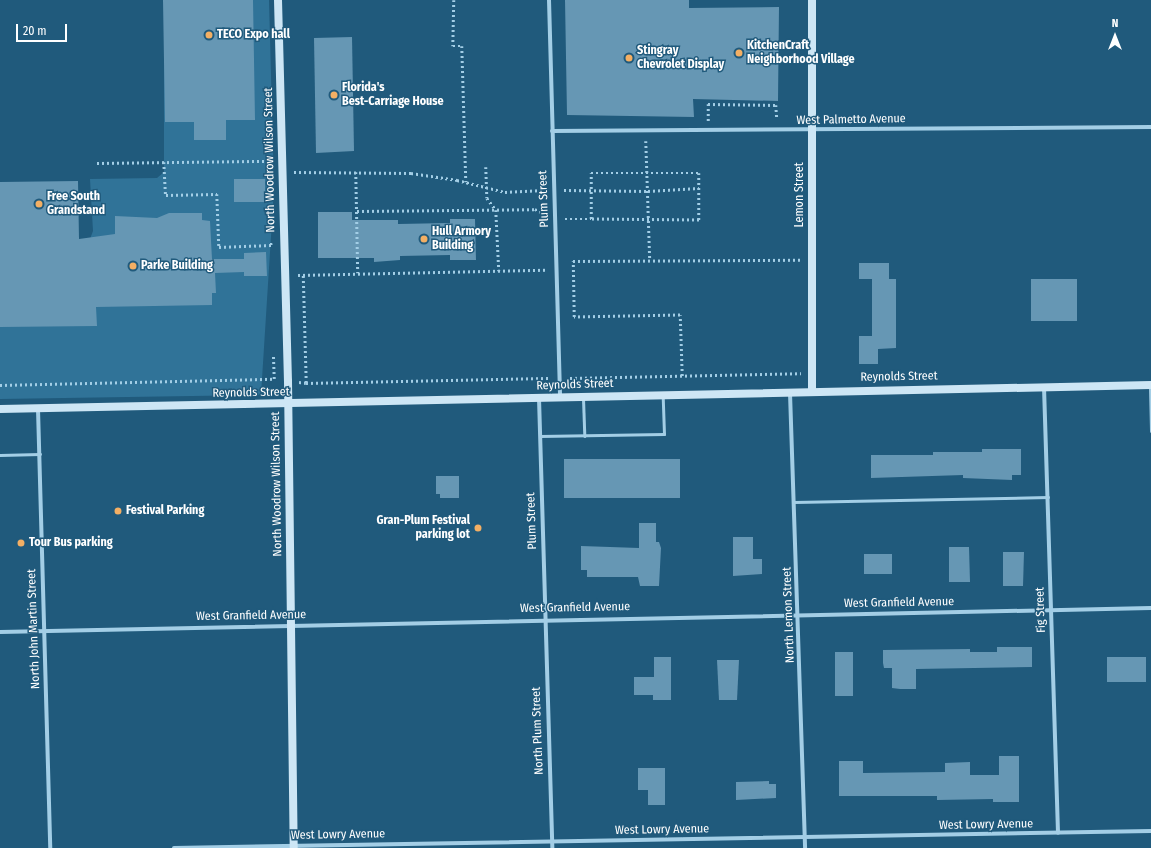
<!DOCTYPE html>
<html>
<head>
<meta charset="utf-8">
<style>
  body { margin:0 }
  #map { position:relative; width:1151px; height:848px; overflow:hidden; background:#205a7c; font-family:"Fira Sans Condensed",sans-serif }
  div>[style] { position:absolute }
  .green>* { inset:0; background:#307398 }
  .building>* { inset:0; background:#6697b4 }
  .path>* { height:2.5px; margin-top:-1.25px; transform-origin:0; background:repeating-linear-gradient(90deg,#a3cee6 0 2px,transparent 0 5px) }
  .lane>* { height:3px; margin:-1.5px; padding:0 1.5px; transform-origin:1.5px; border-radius:1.5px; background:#a3cee6 }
  .street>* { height:4px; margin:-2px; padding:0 2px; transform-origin:2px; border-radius:2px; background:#a3cee6 }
  .secondary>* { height:8px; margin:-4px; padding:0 4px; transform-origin:4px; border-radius:4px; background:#cde6f5 }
  .dots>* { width:11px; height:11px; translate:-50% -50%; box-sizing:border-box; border:2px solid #205a7c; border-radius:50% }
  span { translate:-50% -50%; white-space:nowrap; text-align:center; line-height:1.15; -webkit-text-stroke:3px #205a7c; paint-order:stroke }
  .poi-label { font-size:12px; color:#fff; font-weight:700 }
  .left { translate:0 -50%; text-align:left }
  .right { translate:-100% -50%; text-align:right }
  .street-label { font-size:12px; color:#fff }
  .north { position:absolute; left:1095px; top:16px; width:40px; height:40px; -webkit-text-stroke:3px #205a7c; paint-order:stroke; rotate:0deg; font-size:11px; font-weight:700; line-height:16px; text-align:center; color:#fff }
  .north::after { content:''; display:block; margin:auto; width:14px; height:18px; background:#fff; clip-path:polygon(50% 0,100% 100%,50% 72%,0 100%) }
  .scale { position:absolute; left:16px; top:24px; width:51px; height:18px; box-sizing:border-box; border:2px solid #fff; border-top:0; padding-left:5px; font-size:12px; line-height:14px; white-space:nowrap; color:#fff; -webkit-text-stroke:3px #205a7c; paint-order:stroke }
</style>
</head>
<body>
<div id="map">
  <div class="green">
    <i style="clip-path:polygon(164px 0,269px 0,274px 189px,261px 395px,0 399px,0 241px,90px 239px,93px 231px,90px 179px,157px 178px,164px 172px)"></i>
  </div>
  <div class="building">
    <i style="clip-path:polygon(163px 0,253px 0,255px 120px,226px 120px,226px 140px,194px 140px,194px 122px,165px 122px)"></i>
    <i style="clip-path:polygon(565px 0,689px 0,689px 8px,779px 7px,778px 101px,693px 99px,694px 117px,567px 115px)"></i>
    <i style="clip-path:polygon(352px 37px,354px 151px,316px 153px,314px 38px)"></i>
    <i style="clip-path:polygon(234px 179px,265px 179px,265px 202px,234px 202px)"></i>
    <i style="clip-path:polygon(78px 181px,79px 239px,115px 234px,115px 216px,157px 218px,169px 213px,202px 213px,202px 220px,210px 221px,212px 259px,244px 259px,244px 253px,266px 252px,267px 276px,244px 276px,244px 272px,215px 273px,216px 293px,212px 293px,212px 305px,96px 307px,97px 326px,0 327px,0 182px)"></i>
    <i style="clip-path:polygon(318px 212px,352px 212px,352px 220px,398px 220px,398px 224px,450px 223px,450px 219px,475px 219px,476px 260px,450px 260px,450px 255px,400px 256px,400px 260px,374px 262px,374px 258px,318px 258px)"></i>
    <i style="clip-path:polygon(859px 263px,889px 263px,889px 279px,896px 279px,896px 348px,878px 349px,878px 364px,859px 364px,859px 336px,872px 336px,872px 279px,859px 279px)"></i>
    <i style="clip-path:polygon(1031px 279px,1077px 279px,1077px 321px,1031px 321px)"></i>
    <i style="clip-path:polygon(982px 449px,1021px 449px,1021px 475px,1012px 475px,1012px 480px,963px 478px,963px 475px,871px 478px,871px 455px,933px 455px,933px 452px,982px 452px)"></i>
    <i style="clip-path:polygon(564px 459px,680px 459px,680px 498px,564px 498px)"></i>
    <i style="clip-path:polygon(436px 476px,459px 476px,459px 498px,440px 498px,440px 494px,436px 494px)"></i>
    <i style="clip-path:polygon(639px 523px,656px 523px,656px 542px,659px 542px,661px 548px,659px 586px,640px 586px,638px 577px,587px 577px,587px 570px,581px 570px,581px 546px,639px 548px)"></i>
    <i style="clip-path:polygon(733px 537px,753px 537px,753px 559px,762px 559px,762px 574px,733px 576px)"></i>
    <i style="clip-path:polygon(949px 547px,969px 547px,970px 582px,949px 582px)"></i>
    <i style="clip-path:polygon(1003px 552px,1024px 552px,1023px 586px,1003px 586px)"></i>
    <i style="clip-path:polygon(864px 554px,892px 554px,892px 574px,864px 574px)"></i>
    <i style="clip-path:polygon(997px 647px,1032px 647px,1032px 667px,916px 669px,916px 689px,900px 689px,892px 688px,892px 668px,884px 668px,883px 663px,883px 650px,970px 649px,970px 652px,997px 652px)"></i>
    <i style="clip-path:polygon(835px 652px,853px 652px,853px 696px,835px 696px)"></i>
    <i style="clip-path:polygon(654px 657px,671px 657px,671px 700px,653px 700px,653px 695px,634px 695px,634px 677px,654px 677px)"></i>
    <i style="clip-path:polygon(1107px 657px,1146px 657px,1146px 682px,1107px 682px)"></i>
    <i style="clip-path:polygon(717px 660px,739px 660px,737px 700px,719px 700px)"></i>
    <i style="clip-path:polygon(999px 756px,1019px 756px,1019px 802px,993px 802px,993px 799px,937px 800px,937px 796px,839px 796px,839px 761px,863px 761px,863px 773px,945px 772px,945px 763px,970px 762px,970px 775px,999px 775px)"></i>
    <i style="clip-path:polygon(638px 768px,665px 768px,665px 805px,648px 805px,648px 790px,638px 790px)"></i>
    <i style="clip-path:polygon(769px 781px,769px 784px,776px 784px,776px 798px,736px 800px,736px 782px)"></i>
  </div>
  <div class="path">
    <i style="left:454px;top:0;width:46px;rotate:91.2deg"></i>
    <i style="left:453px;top:46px;width:9px"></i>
    <i style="left:462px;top:46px;width:136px;rotate:88.3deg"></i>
    <i style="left:708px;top:121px;width:17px;rotate:-90deg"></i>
    <i style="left:708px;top:104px;width:68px;rotate:0.8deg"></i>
    <i style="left:776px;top:105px;width:14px;rotate:86deg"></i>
    <i style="left:646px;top:141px;width:119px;rotate:88.1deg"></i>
    <i style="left:164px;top:162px;width:33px;rotate:87deg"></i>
    <i style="left:166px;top:195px;width:51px;rotate:-1.1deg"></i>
    <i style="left:217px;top:194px;width:53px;rotate:87.8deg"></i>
    <i style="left:219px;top:247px;width:52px;rotate:-2.2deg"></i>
    <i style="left:271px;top:245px;width:3px;rotate:-108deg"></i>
    <i style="left:97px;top:163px;width:172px;rotate:-0.7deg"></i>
    <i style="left:269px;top:161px;width:3px;rotate:-108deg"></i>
    <i style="left:486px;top:167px;width:31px;rotate:88deg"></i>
    <i style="left:487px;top:198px;width:15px;rotate:53deg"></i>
    <i style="left:496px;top:210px;width:61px;rotate:87.2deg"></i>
    <i style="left:294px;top:172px;width:117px;rotate:0.5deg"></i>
    <i style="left:411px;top:173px;width:47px;rotate:8.7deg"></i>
    <i style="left:457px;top:180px;width:49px;rotate:14deg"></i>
    <i style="left:505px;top:192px;width:40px;rotate:-2.9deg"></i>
    <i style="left:356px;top:172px;width:101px;rotate:88.9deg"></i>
    <i style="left:591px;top:173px;width:108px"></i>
    <i style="left:699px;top:173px;width:47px;rotate:90deg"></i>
    <i style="left:699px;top:220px;width:108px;rotate:-179.5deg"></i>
    <i style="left:591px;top:219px;width:46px;rotate:-90deg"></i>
    <i style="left:564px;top:190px;width:84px;rotate:0.7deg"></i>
    <i style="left:648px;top:191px;width:51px;rotate:-3.4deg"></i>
    <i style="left:357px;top:211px;width:178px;rotate:-0.6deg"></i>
    <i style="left:535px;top:209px;width:11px;rotate:27deg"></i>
    <i style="left:565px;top:219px;width:26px"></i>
    <i style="left:298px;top:275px;width:249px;rotate:-1.2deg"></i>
    <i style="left:682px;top:376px;width:61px;rotate:-91.9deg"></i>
    <i style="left:680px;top:315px;width:106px;rotate:178.9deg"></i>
    <i style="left:574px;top:317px;width:56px;rotate:-91deg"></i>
    <i style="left:573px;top:261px;width:227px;rotate:-0.3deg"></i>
    <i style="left:570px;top:378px;width:231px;rotate:-1.2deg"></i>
    <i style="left:299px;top:382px;width:7px;rotate:8deg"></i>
    <i style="left:306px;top:383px;width:109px;rotate:-91.6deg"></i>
    <i style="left:306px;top:383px;width:243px;rotate:-1.2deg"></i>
    <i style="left:0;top:385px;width:274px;rotate:-1.3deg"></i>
    <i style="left:274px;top:379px;width:24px;rotate:-92deg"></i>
  </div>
  <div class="lane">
    <i style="left:1150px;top:386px;width:45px;rotate:88.7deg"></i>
    <i style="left:583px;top:398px;width:38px;rotate:88deg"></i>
    <i style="left:540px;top:436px;width:124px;rotate:-0.9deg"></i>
    <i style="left:664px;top:434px;width:38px;rotate:-92deg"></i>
    <i style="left:0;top:455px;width:40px;rotate:-1.4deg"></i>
    <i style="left:794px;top:502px;width:254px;rotate:-1.1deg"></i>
  </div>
  <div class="street">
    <i style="left:549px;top:0;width:397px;rotate:88.4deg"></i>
    <i style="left:552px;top:131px;width:599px;rotate:-0.38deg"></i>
    <i style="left:1044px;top:387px;width:446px;rotate:88.2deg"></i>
    <i style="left:790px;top:393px;width:455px;rotate:88.1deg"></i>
    <i style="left:539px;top:398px;width:450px;rotate:88.3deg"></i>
    <i style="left:38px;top:409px;width:439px;rotate:88.4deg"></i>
    <i style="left:0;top:632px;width:1151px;rotate:-1.19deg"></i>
    <i style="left:174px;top:848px;width:977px;rotate:-1deg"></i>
  </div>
  <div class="secondary">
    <i style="left:278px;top:0;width:381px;rotate:88.5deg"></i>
    <i style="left:288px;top:381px;width:467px;rotate:89.3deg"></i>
    <i style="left:812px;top:391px;width:391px;rotate:-90deg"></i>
    <i style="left:0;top:409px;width:1151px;rotate:-1.19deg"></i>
  </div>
  <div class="dots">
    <i style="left:209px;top:35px;background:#f3af64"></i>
    <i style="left:739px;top:53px;background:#f3af64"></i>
    <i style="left:629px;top:58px;background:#f3af64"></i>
    <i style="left:334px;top:95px;background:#f3af64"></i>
    <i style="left:39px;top:204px;background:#f3af64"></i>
    <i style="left:424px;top:239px;background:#f3af64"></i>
    <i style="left:133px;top:266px;background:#f3af64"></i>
    <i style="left:118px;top:511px;background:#f3af64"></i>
    <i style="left:478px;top:528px;background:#f3af64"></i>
    <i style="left:21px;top:543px;background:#f3af64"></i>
  </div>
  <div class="poi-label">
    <span class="left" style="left:217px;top:35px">TECO Expo hall</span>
    <span class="left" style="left:747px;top:53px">KitchenCraft<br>Neighborhood Village</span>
    <span class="left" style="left:637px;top:58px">Stingray<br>Chevrolet Display</span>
    <span class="left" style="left:342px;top:95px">Florida's<br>Best-Carriage House</span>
    <span class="left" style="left:47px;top:204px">Free South<br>Grandstand</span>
    <span class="left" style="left:432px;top:239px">Hull Armory<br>Building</span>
    <span class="left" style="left:141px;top:266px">Parke Building</span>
    <span class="left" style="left:126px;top:511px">Festival Parking</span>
    <span class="right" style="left:470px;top:528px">Gran-Plum Festival<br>parking lot</span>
    <span class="left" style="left:29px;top:543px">Tour Bus parking</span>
  </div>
  <div class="street-label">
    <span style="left:851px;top:120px;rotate:-1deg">West Palmetto Avenue</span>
    <span style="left:270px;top:160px;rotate:-91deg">North Woodrow Wilson Street</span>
    <span style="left:800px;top:195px;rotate:-90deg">Lemon Street</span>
    <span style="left:544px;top:199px;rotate:-92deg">Plum Street</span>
    <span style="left:899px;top:377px;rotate:-1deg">Reynolds Street</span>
    <span style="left:575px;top:385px;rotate:-2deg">Reynolds Street</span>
    <span style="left:251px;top:393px;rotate:-1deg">Reynolds Street</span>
    <span style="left:277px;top:484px;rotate:-91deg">North Woodrow Wilson Street</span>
    <span style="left:532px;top:521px;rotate:-92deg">Plum Street</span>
    <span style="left:899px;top:603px;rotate:-1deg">West Granfield Avenue</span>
    <span style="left:575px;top:608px;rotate:-1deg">West Granfield Avenue</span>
    <span style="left:1041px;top:610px;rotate:-92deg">Fig Street</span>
    <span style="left:789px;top:615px;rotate:-92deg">North Lemon Street</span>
    <span style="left:251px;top:616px;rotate:-1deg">West Granfield Avenue</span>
    <span style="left:34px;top:629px;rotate:-92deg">North John Martin Street</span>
    <span style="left:538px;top:731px;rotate:-92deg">North Plum Street</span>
    <span style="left:986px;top:825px;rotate:-1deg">West Lowry Avenue</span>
    <span style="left:662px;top:830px;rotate:-1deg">West Lowry Avenue</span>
    <span style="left:338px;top:835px;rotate:-1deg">West Lowry Avenue</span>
  </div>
  <div class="north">N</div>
  <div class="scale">20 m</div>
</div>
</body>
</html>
